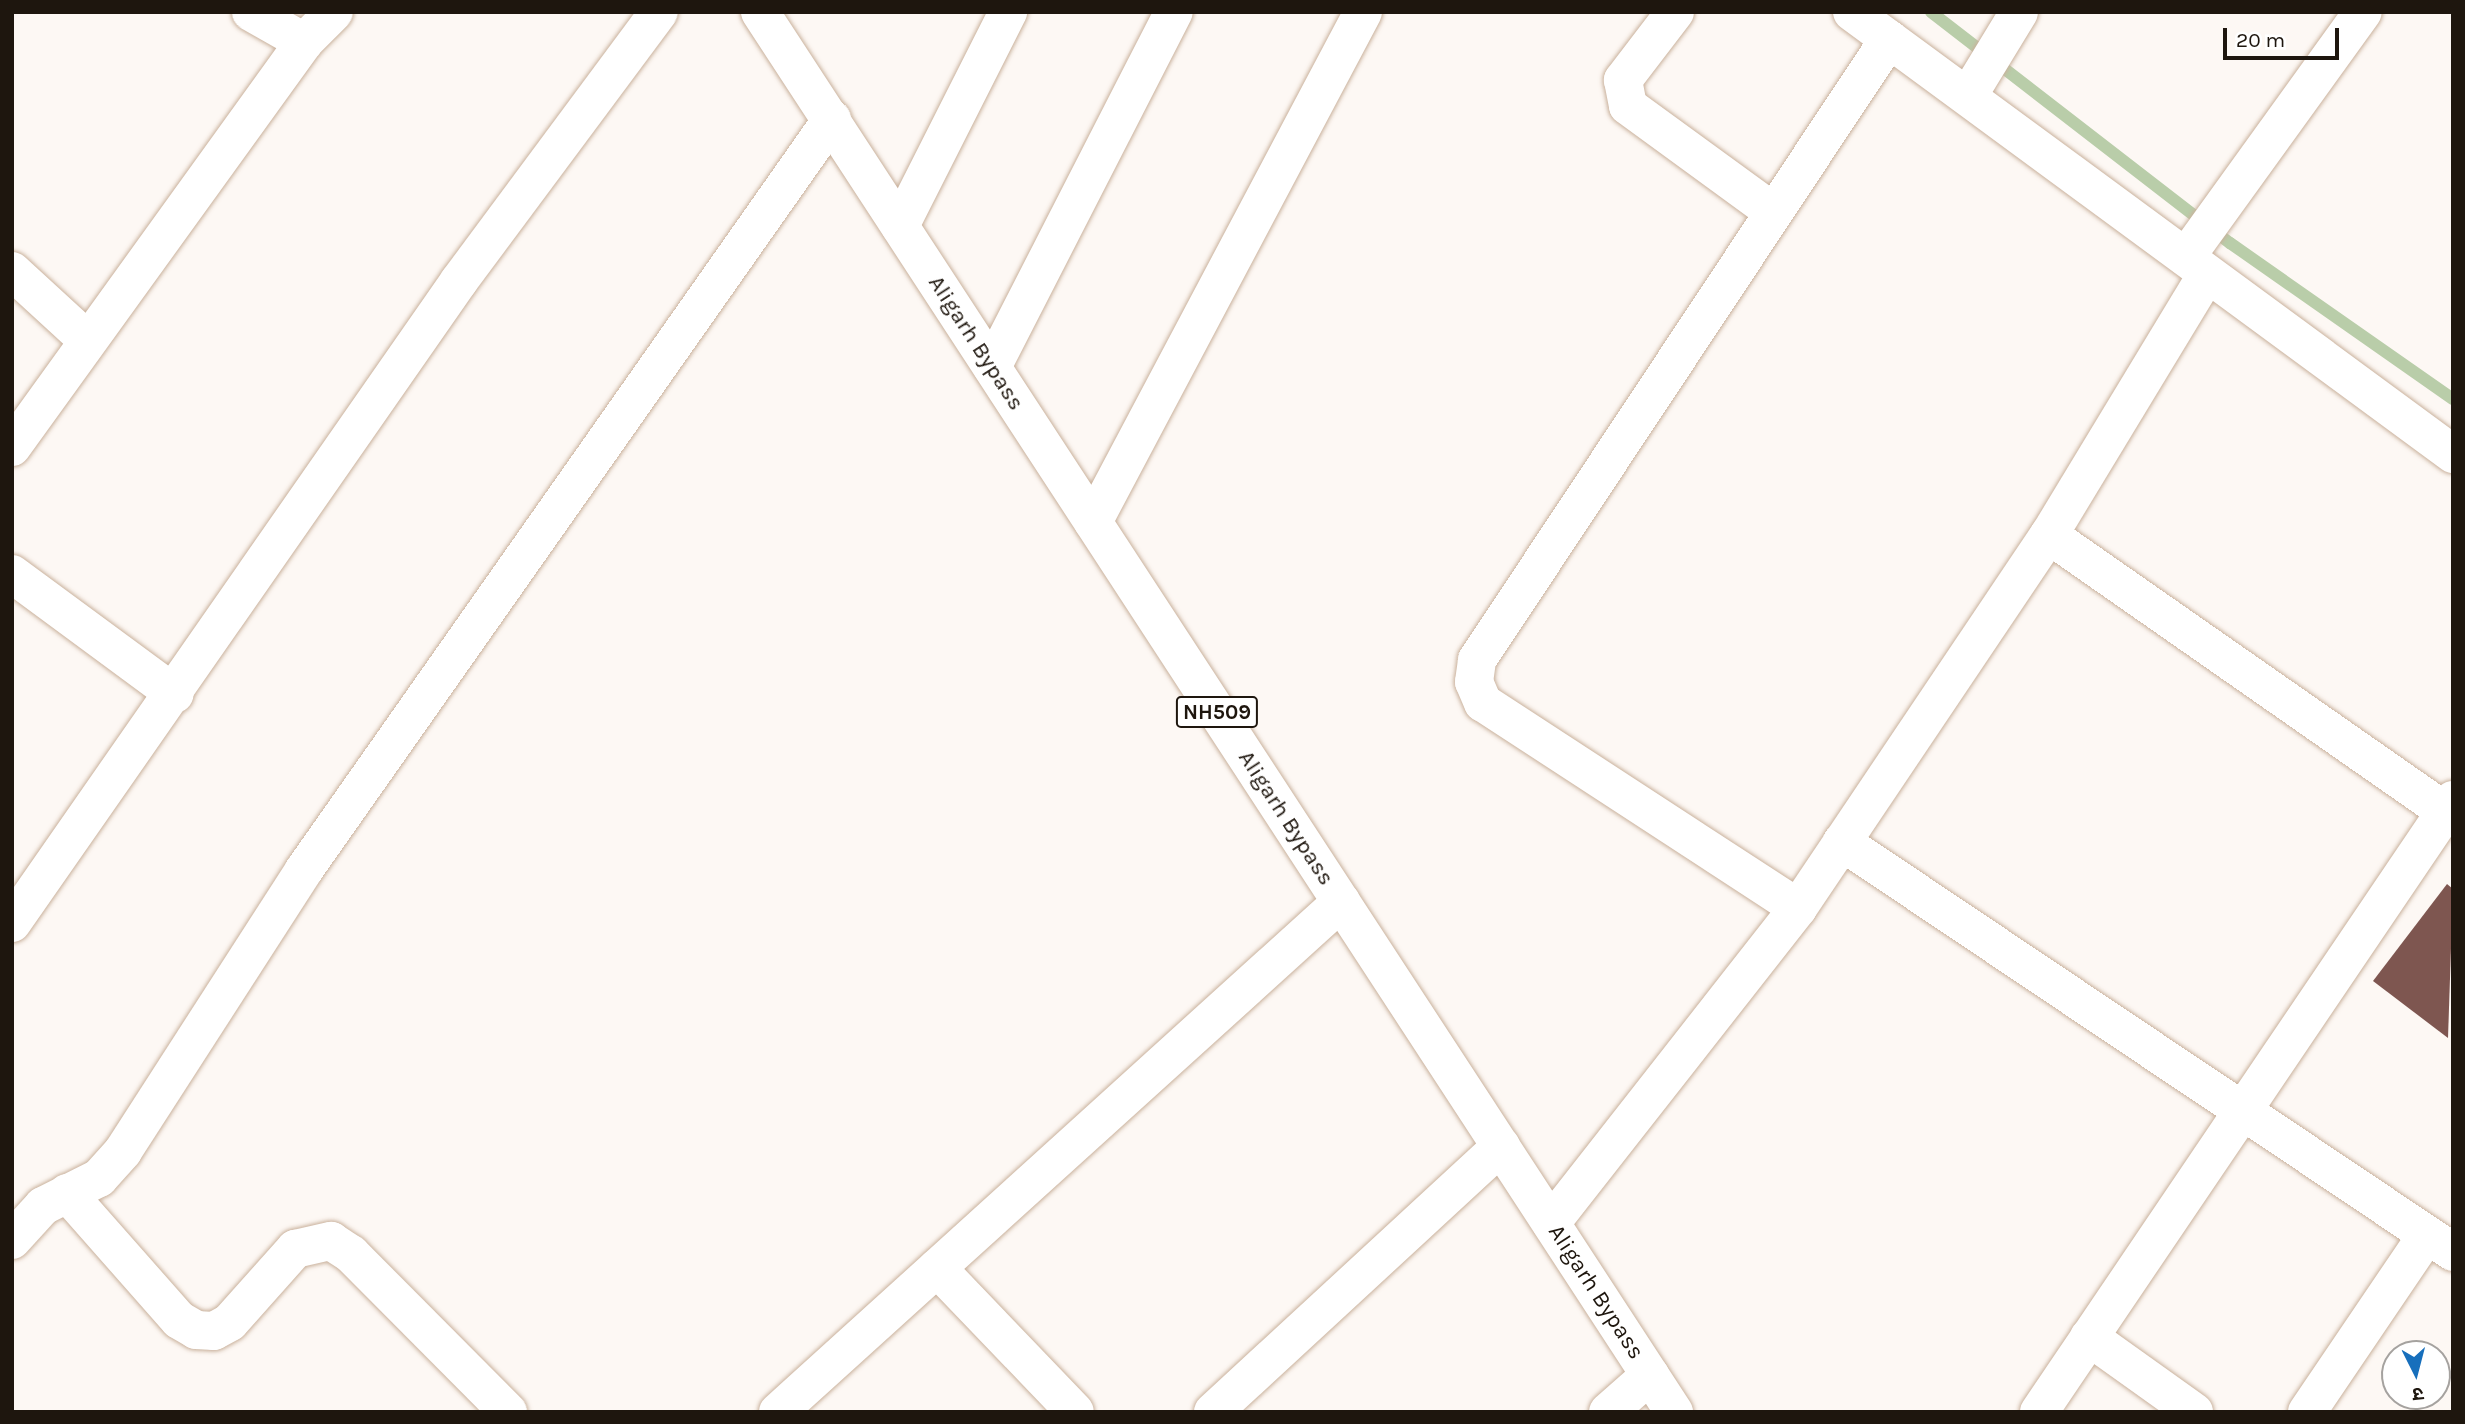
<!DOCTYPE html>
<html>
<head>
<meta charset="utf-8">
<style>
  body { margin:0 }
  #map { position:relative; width:2465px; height:1424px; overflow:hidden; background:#fdf8f4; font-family:Karla,"Noto Sans Devanagari",sans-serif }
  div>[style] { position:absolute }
  .stream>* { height:12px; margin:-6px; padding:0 6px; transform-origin:6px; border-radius:6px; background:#b9cda9 }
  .building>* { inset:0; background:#7e5650 }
  .roads { filter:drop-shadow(0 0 2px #c9b19c) drop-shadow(0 0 2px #c9b19c) }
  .minor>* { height:38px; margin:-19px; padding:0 19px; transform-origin:19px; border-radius:19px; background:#fff }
  .highway>* { height:38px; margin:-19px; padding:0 19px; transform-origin:19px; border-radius:19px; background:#fff }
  span { translate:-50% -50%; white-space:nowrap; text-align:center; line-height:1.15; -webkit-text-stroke:7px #fff; paint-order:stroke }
  .shield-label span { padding:2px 5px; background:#fff; border:2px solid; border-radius:5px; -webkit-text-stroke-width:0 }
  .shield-label { font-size:21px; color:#1e160e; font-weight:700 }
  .street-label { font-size:23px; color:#1e160e }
  .frame { position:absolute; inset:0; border:14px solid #1e160e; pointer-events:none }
  .north { position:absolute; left:2381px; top:1340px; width:70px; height:70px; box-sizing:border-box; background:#fff; border:2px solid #a5a29f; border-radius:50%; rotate:174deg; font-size:19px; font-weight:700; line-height:28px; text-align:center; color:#1e160e }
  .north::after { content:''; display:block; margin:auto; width:24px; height:32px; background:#176fbc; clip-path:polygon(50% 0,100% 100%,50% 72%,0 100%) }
  .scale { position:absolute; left:2223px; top:28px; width:116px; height:32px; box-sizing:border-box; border:4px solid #1e160e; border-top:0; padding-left:9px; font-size:21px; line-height:24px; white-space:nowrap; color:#1e160e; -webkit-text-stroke:5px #fff; paint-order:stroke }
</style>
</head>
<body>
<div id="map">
  <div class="stream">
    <i style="left:1931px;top:12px;width:378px;rotate:37.7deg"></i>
    <i style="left:2230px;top:243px;width:272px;rotate:35deg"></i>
  </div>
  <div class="building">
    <i style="clip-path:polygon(2447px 884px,2453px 889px,2448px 1038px,2373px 981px)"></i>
  </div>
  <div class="roads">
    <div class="minor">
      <i style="left:251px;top:12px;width:61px;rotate:29.5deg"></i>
      <i style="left:1675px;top:12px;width:86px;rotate:127.4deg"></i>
      <i style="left:1623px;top:80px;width:26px;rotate:79deg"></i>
      <i style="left:1628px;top:106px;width:178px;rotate:36.1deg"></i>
      <i style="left:1852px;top:12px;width:746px;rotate:36.33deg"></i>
      <i style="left:1968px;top:96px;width:98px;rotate:-58.7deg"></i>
      <i style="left:900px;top:226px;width:240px;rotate:-63.2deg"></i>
      <i style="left:2186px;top:257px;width:302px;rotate:-54.2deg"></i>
      <i style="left:12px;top:271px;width:99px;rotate:42.5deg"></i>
      <i style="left:992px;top:367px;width:399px;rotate:-62.9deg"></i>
      <i style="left:12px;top:447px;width:499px;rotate:-54.2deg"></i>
      <i style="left:304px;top:42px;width:42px;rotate:-45deg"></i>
      <i style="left:1093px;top:522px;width:577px;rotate:-62.1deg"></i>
      <i style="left:2049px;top:535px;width:493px;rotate:34.9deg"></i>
      <i style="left:12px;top:574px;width:202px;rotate:36.4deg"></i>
      <i style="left:1842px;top:842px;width:736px;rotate:33.86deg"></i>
      <i style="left:1798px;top:908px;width:450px;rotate:-56.1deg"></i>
      <i style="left:2049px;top:535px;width:305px;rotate:-58.8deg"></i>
      <i style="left:12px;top:923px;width:782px;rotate:-55.15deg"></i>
      <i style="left:459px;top:281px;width:335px;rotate:-53.4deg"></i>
      <i style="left:67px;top:1193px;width:169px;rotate:48.6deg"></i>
      <i style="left:179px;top:1320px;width:20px;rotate:30deg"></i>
      <i style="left:196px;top:1330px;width:18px;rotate:3deg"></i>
      <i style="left:214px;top:1331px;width:18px;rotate:-29deg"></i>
      <i style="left:230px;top:1322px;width:98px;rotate:-48.3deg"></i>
      <i style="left:295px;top:1249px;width:37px;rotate:-13deg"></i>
      <i style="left:331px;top:1241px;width:24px;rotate:33deg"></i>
      <i style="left:351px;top:1254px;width:223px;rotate:45.2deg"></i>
      <i style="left:1551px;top:1223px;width:400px;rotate:-51.9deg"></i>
      <i style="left:1798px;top:908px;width:376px;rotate:-146.9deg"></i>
      <i style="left:1483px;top:703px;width:23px;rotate:-113deg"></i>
      <i style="left:1474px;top:682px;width:22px;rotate:-82deg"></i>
      <i style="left:1477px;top:660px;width:745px;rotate:-56.44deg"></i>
      <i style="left:12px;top:1240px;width:46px;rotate:-47.6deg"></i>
      <i style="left:43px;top:1206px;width:63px;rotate:-26.6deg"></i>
      <i style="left:99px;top:1178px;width:36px;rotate:-48deg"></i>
      <i style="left:123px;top:1151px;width:334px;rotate:-57.2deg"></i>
      <i style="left:304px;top:870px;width:918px;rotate:-54.89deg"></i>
      <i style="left:937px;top:1268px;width:199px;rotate:46.2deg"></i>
      <i style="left:2089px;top:1337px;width:129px;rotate:35.5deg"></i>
      <i style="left:778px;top:1412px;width:760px;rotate:-42.17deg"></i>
      <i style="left:1213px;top:1412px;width:392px;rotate:-42.7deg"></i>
      <i style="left:1608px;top:1412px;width:56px;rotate:-41.4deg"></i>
      <i style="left:2039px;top:1412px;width:739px;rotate:-55.92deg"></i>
      <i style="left:2307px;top:1412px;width:214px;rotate:-55.9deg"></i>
    </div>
    <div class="highway">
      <i style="left:760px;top:12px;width:1672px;rotate:56.86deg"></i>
    </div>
  </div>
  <div class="shield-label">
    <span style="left:1217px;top:712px">NH509</span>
  </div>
  <div class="street-label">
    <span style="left:976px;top:343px;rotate:57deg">Aligarh Bypass</span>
    <span style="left:1286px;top:818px;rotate:57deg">Aligarh Bypass</span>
    <span style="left:1596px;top:1292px;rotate:57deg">Aligarh Bypass</span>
  </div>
  <div class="frame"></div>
  <div class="north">उ</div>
  <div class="scale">20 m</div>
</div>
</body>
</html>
